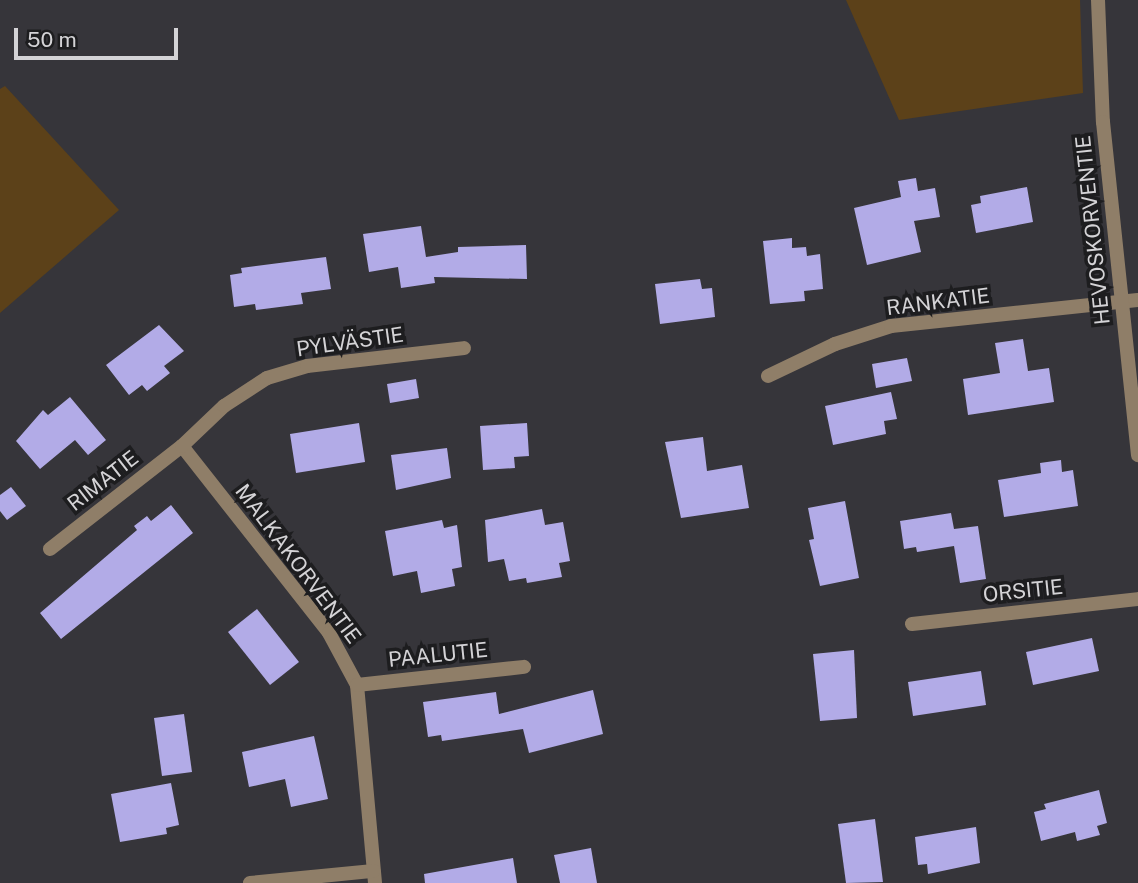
<!DOCTYPE html>
<html>
<head>
<meta charset="utf-8">
<style>
  body { margin:0 }
  #map { position:relative; width:1138px; height:883px; overflow:hidden; background:#36353a; font-family:"Public Sans",sans-serif }
  div>[style] { position:absolute }
  .green>* { inset:0; background:#5c4119 }
  .building>* { inset:0; background:#b2abe7 }
  .minor>* { height:14px; margin:-7px; padding:0 7px; transform-origin:7px; border-radius:7px; background:#8f7e68 }
  .tertiary>* { height:14px; margin:-7px; padding:0 7px; transform-origin:7px; border-radius:7px; background:#8f7e68 }
  span { translate:-50% -50%; white-space:nowrap; text-align:center; line-height:1.15; -webkit-text-stroke:7px #1d1d1f; paint-order:stroke }
  .street-label { font-size:21px; color:#d4d3d6 }
  .scale { position:absolute; left:14px; top:28px; width:164px; height:32px; box-sizing:border-box; border:4px solid #d4d3d6; border-top:0; padding-left:9px; font-size:21px; line-height:24px; white-space:nowrap; color:#d4d3d6; -webkit-text-stroke:5px #1d1d1f; paint-order:stroke }
</style>
</head>
<body>
<div id="map">
  <div class="green">
    <i style="clip-path:polygon(846px 0,1080px 0,1083px 93px,899px 120px)"></i>
    <i style="clip-path:polygon(5px 86px,119px 210px,0 313px,0 89px)"></i>
  </div>
  <div class="building">
    <i style="clip-path:polygon(916px 178px,918px 191px,935px 188px,940px 217px,914px 221px,921px 252px,867px 265px,854px 208px,901px 197px,898px 181px)"></i>
    <i style="clip-path:polygon(1027px 187px,1033px 222px,976px 233px,971px 205px,981px 203px,980px 196px)"></i>
    <i style="clip-path:polygon(421px 226px,426px 257px,458px 252px,458px 247px,526px 245px,527px 279px,434px 277px,435px 283px,401px 288px,398px 267px,369px 272px,363px 234px)"></i>
    <i style="clip-path:polygon(792px 238px,792px 248px,806px 247px,807px 256px,820px 254px,823px 289px,804px 291px,805px 301px,770px 304px,763px 241px)"></i>
    <i style="clip-path:polygon(326px 257px,331px 289px,301px 293px,303px 304px,256px 310px,255px 304px,234px 307px,230px 275px,242px 273px,241px 268px)"></i>
    <i style="clip-path:polygon(700px 279px,702px 289px,712px 288px,715px 317px,660px 324px,655px 284px)"></i>
    <i style="clip-path:polygon(159px 325px,184px 351px,164px 366px,170px 373px,147px 391px,142px 385px,129px 395px,106px 365px)"></i>
    <i style="clip-path:polygon(1023px 339px,1028px 371px,1049px 368px,1054px 402px,968px 415px,963px 379px,1000px 373px,995px 343px)"></i>
    <i style="clip-path:polygon(907px 358px,912px 381px,876px 388px,872px 364px)"></i>
    <i style="clip-path:polygon(416px 379px,419px 398px,390px 403px,387px 384px)"></i>
    <i style="clip-path:polygon(891px 392px,897px 419px,884px 421px,886px 434px,833px 445px,825px 406px)"></i>
    <i style="clip-path:polygon(70px 397px,106px 440px,88px 455px,75px 440px,40px 469px,16px 441px,43px 410px,48px 415px)"></i>
    <i style="clip-path:polygon(359px 423px,365px 462px,296px 473px,290px 434px)"></i>
    <i style="clip-path:polygon(527px 423px,529px 456px,514px 457px,515px 468px,483px 470px,480px 426px)"></i>
    <i style="clip-path:polygon(703px 437px,707px 471px,742px 465px,749px 508px,681px 518px,665px 442px)"></i>
    <i style="clip-path:polygon(447px 448px,451px 478px,396px 490px,391px 455px)"></i>
    <i style="clip-path:polygon(1061px 460px,1062px 472px,1073px 470px,1078px 506px,1004px 517px,998px 480px,1041px 473px,1040px 463px)"></i>
    <i style="clip-path:polygon(11px 487px,26px 506px,7px 520px,0 511px,0 495px)"></i>
    <i style="clip-path:polygon(845px 501px,859px 578px,820px 586px,809px 540px,814px 539px,808px 508px)"></i>
    <i style="clip-path:polygon(171px 505px,193px 533px,61px 639px,40px 613px,137px 530px,134px 526px,147px 516px,151px 521px)"></i>
    <i style="clip-path:polygon(542px 509px,545px 525px,563px 522px,570px 561px,559px 563px,562px 577px,527px 583px,526px 578px,509px 581px,504px 559px,488px 562px,485px 520px)"></i>
    <i style="clip-path:polygon(951px 513px,954px 529px,978px 526px,986px 579px,960px 583px,954px 546px,917px 552px,916px 547px,904px 549px,900px 521px)"></i>
    <i style="clip-path:polygon(442px 520px,444px 528px,457px 525px,462px 567px,452px 569px,455px 586px,421px 593px,417px 571px,393px 576px,385px 531px)"></i>
    <i style="clip-path:polygon(257px 609px,299px 662px,270px 685px,228px 632px)"></i>
    <i style="clip-path:polygon(1092px 638px,1099px 671px,1033px 685px,1026px 652px)"></i>
    <i style="clip-path:polygon(854px 650px,857px 718px,820px 721px,813px 654px)"></i>
    <i style="clip-path:polygon(981px 671px,986px 705px,913px 716px,908px 682px)"></i>
    <i style="clip-path:polygon(593px 690px,603px 734px,529px 753px,523px 729px,442px 741px,441px 735px,428px 737px,423px 702px,496px 692px,499px 714px)"></i>
    <i style="clip-path:polygon(184px 714px,192px 772px,162px 776px,154px 718px)"></i>
    <i style="clip-path:polygon(314px 736px,328px 799px,291px 807px,285px 779px,249px 787px,242px 752px)"></i>
    <i style="clip-path:polygon(171px 783px,179px 825px,166px 828px,167px 834px,120px 842px,111px 794px)"></i>
    <i style="clip-path:polygon(1099px 790px,1107px 823px,1097px 826px,1100px 835px,1077px 841px,1075px 832px,1041px 841px,1034px 812px,1046px 809px,1044px 804px)"></i>
    <i style="clip-path:polygon(875px 819px,883px 882px,846px 883px,838px 824px)"></i>
    <i style="clip-path:polygon(976px 827px,980px 863px,928px 874px,927px 864px,918px 865px,915px 837px)"></i>
    <i style="clip-path:polygon(591px 848px,597px 883px,560px 883px,554px 855px)"></i>
    <i style="clip-path:polygon(513px 858px,517px 883px,425px 883px,424px 874px)"></i>
  </div>
  <div class="minor">
    <i style="left:768px;top:376px;width:74px;rotate:-25.5deg"></i>
    <i style="left:835px;top:344px;width:59px;rotate:-17.8deg"></i>
    <i style="left:891px;top:326px;width:248px;rotate:-6deg"></i>
    <i style="left:182px;top:446px;width:238px;rotate:51.8deg"></i>
    <i style="left:329px;top:633px;width:59px;rotate:61.7deg"></i>
    <i style="left:357px;top:685px;width:199px;rotate:84.8deg"></i>
    <i style="left:50px;top:549px;width:167px;rotate:-38deg"></i>
    <i style="left:182px;top:446px;width:58px;rotate:-43.6deg"></i>
    <i style="left:224px;top:406px;width:51px;rotate:-33.1deg"></i>
    <i style="left:267px;top:378px;width:42px;rotate:-16.7deg"></i>
    <i style="left:307px;top:366px;width:158px;rotate:-6.5deg"></i>
    <i style="left:912px;top:624px;width:227px;rotate:-6.3deg"></i>
    <i style="left:357px;top:685px;width:168px;rotate:-6.2deg"></i>
    <i style="left:250px;top:883px;width:124px;rotate:-5.6deg"></i>
  </div>
  <div class="tertiary">
    <i style="left:1098px;top:0;width:122px;rotate:87.7deg"></i>
    <i style="left:1103px;top:122px;width:335px;rotate:84deg"></i>
  </div>
  <div class="street-label">
    <span style="left:1093px;top:230px;rotate:-96deg">HEVOSKORVENTIE</span>
    <span style="left:938px;top:302px;rotate:-7deg">RANKATIE</span>
    <span style="left:350px;top:342px;rotate:-8deg">PYLVÄSTIE</span>
    <span style="left:103px;top:481px;rotate:-38deg">RIMATIE</span>
    <span style="left:298px;top:564px;rotate:53deg">MALKAKORVENTIE</span>
    <span style="left:1023px;top:591px;rotate:-6deg">ORSITIE</span>
    <span style="left:438px;top:655px;rotate:-6deg">PAALUTIE</span>
  </div>
  <div class="scale">50 m</div>
</div>
</body>
</html>
